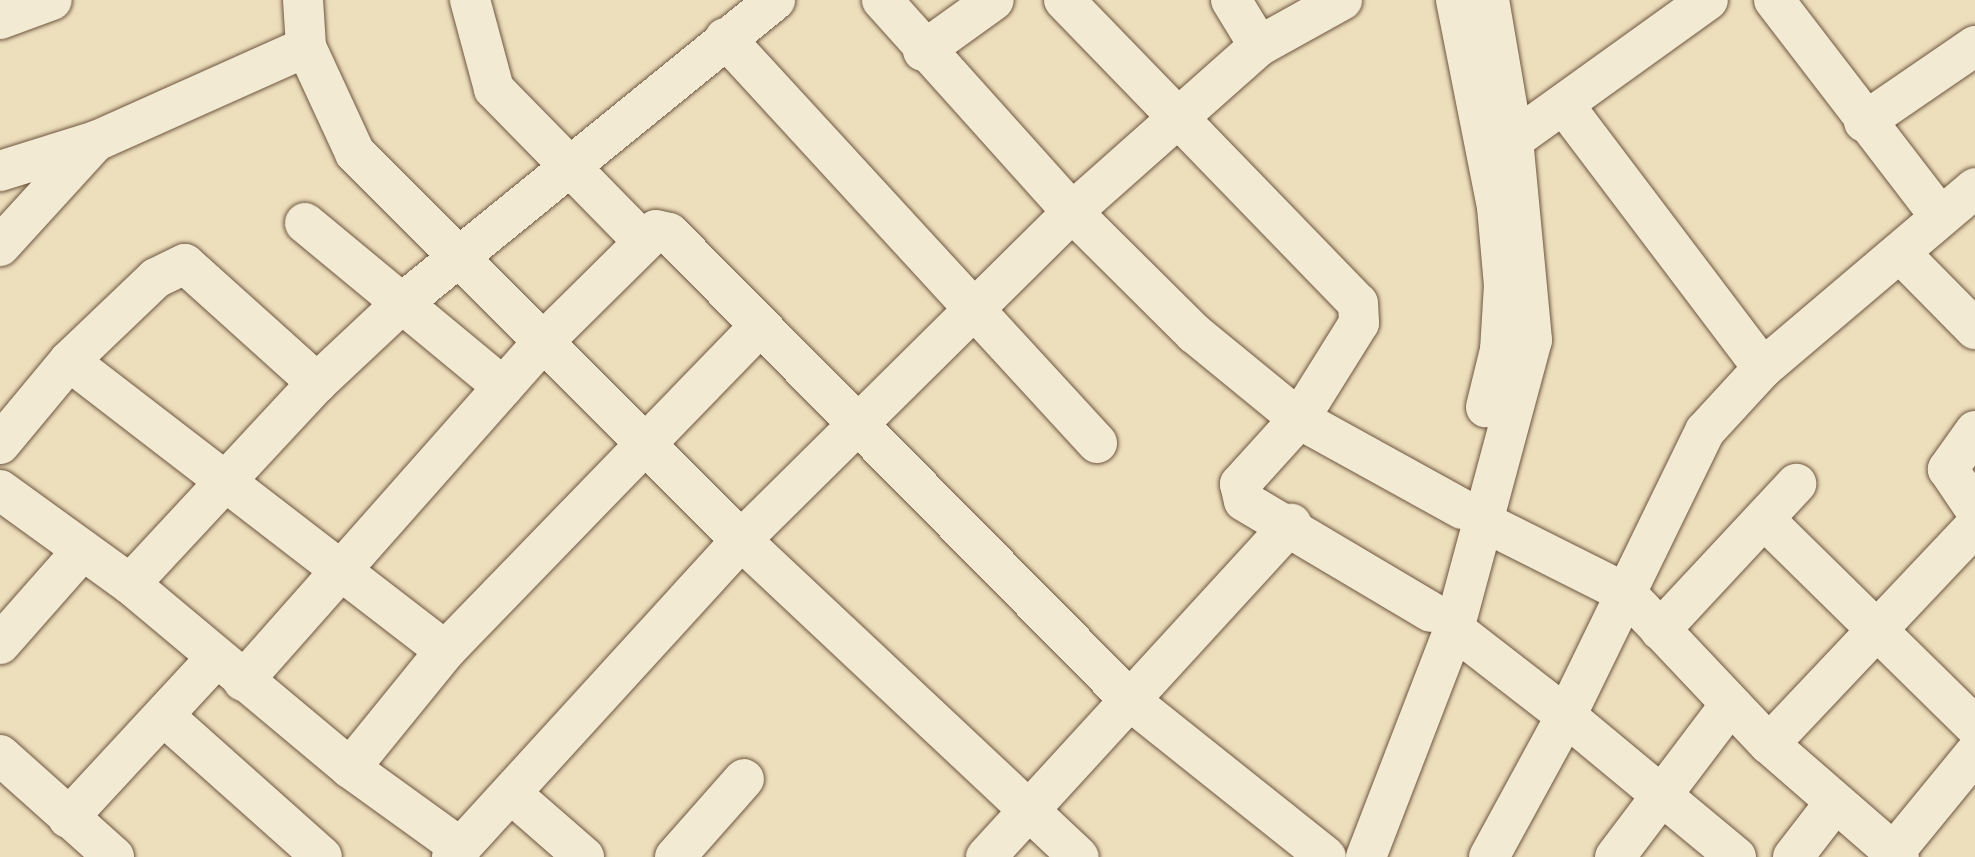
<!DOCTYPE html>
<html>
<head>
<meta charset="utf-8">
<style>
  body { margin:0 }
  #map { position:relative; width:1975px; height:857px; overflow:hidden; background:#eddfbc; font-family:"Libre Bodoni",serif }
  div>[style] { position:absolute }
  .roads { filter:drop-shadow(0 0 2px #6e5640) drop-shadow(0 0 2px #6e5640) }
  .minor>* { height:40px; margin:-20px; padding:0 20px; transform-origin:20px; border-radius:20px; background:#f3ead3 }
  span { translate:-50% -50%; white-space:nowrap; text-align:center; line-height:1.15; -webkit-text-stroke:6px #f3ead3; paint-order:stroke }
</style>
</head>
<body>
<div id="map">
  <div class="roads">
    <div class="minor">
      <i style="left:303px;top:0;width:47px;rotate:86.3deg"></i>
      <i style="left:306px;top:47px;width:117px;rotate:65.2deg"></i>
      <i style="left:355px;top:153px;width:547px;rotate:45.07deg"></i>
      <i style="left:741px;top:540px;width:463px;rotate:43.2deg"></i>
      <i style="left:470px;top:0;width:92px;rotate:74.9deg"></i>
      <i style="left:494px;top:89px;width:213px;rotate:45.6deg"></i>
      <i style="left:882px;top:0;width:285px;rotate:48.1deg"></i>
      <i style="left:1072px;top:212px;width:173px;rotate:44.8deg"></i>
      <i style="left:1195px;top:334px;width:134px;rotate:39.3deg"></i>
      <i style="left:1299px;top:419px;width:186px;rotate:28.9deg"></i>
      <i style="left:1064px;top:0;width:422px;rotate:45.9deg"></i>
      <i style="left:1358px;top:303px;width:20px;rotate:87deg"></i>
      <i style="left:1359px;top:323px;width:113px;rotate:122deg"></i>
      <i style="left:1299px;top:419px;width:88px;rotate:132.2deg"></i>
      <i style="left:1240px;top:484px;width:17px;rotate:77deg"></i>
      <i style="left:1244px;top:501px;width:217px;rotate:30.7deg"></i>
      <i style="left:1231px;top:0;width:54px;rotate:58.7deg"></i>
      <i style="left:1456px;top:0;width:211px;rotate:78.8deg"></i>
      <i style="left:1497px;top:207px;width:78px;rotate:84.9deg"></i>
      <i style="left:1504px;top:285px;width:65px;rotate:93.5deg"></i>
      <i style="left:1500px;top:350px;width:59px;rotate:103.8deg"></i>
      <i style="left:1774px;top:0;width:272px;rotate:52.5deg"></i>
      <i style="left:0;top:19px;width:55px;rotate:-20.1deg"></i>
      <i style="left:725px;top:38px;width:550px;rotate:47.43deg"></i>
      <i style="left:923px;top:51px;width:87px;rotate:-35.7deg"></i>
      <i style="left:1564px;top:105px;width:330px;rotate:52.9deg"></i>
      <i style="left:1864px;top:122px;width:135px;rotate:-34.4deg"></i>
      <i style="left:1513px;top:140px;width:240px;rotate:-35.7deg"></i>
      <i style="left:0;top:171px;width:101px;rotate:-17.4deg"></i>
      <i style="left:96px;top:141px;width:230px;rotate:-24.1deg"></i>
      <i style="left:305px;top:223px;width:257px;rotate:39.6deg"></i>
      <i style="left:0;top:246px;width:142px;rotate:-47.6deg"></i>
      <i style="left:1902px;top:255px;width:104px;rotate:45.4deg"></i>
      <i style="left:69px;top:361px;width:475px;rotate:37.6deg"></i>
      <i style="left:1975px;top:431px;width:47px;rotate:125.4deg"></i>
      <i style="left:1948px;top:469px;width:48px;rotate:56deg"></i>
      <i style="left:0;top:444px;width:108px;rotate:-50.3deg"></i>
      <i style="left:69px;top:361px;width:120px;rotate:-43.7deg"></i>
      <i style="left:156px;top:278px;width:32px;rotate:-26deg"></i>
      <i style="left:185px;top:264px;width:178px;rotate:42deg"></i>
      <i style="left:0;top:490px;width:160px;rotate:35.9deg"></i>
      <i style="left:130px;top:584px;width:287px;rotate:39.9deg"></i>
      <i style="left:350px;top:768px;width:137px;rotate:35.8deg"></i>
      <i style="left:1764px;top:519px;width:296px;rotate:44.5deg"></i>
      <i style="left:1486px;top:523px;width:158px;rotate:26.7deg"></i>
      <i style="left:1627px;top:594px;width:207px;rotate:46.6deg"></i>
      <i style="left:1769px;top:744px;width:172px;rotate:41deg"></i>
      <i style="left:130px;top:584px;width:275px;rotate:-47.1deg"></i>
      <i style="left:317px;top:383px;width:115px;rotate:-43.2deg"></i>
      <i style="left:401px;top:304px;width:482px;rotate:-39.1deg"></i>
      <i style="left:1454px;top:629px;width:142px;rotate:37.8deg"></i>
      <i style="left:1566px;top:716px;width:317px;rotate:-64deg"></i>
      <i style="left:1705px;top:431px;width:86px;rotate:-47.4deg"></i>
      <i style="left:1763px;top:368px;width:278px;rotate:-40.3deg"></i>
      <i style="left:1660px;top:630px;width:200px;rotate:-47deg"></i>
      <i style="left:0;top:644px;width:125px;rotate:-48.6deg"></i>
      <i style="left:243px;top:681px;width:453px;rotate:-48.5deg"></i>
      <i style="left:543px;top:342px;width:159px;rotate:-44.7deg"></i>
      <i style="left:656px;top:230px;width:13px;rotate:13deg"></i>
      <i style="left:669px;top:233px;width:659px;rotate:45.37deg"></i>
      <i style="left:1132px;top:702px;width:248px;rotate:38.6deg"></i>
      <i style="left:165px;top:717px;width:210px;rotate:41.7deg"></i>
      <i style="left:1769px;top:744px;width:300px;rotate:-46.6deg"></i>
      <i style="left:0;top:755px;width:153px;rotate:41.8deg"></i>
      <i style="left:350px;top:768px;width:151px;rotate:-50.9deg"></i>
      <i style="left:445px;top:651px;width:448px;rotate:-45.9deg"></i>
      <i style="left:514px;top:796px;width:93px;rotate:41.1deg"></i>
      <i style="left:68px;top:818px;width:217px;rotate:-47.2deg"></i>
      <i style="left:452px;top:857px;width:429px;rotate:-47.6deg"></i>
      <i style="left:741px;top:540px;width:466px;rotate:-44.7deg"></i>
      <i style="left:1072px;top:212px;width:250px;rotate:-41.6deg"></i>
      <i style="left:1259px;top:46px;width:95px;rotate:-29deg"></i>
      <i style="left:675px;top:857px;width:104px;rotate:-48.5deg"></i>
      <i style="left:986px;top:857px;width:452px;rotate:-47.5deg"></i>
      <i style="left:1366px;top:857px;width:244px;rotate:-68.9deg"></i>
      <i style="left:1454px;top:629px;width:299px;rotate:-74.9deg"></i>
      <i style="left:1532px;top:340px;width:201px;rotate:-95.4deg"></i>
      <i style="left:1513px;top:140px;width:142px;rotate:-99.7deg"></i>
      <i style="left:1489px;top:857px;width:161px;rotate:-61.4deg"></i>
      <i style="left:1566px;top:716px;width:221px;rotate:39.7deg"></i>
      <i style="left:1615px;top:857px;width:191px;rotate:-52.9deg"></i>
      <i style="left:1793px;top:857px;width:67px;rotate:-52.3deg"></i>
      <i style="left:1890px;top:857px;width:134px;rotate:-50.7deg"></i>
    </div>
  </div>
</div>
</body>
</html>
